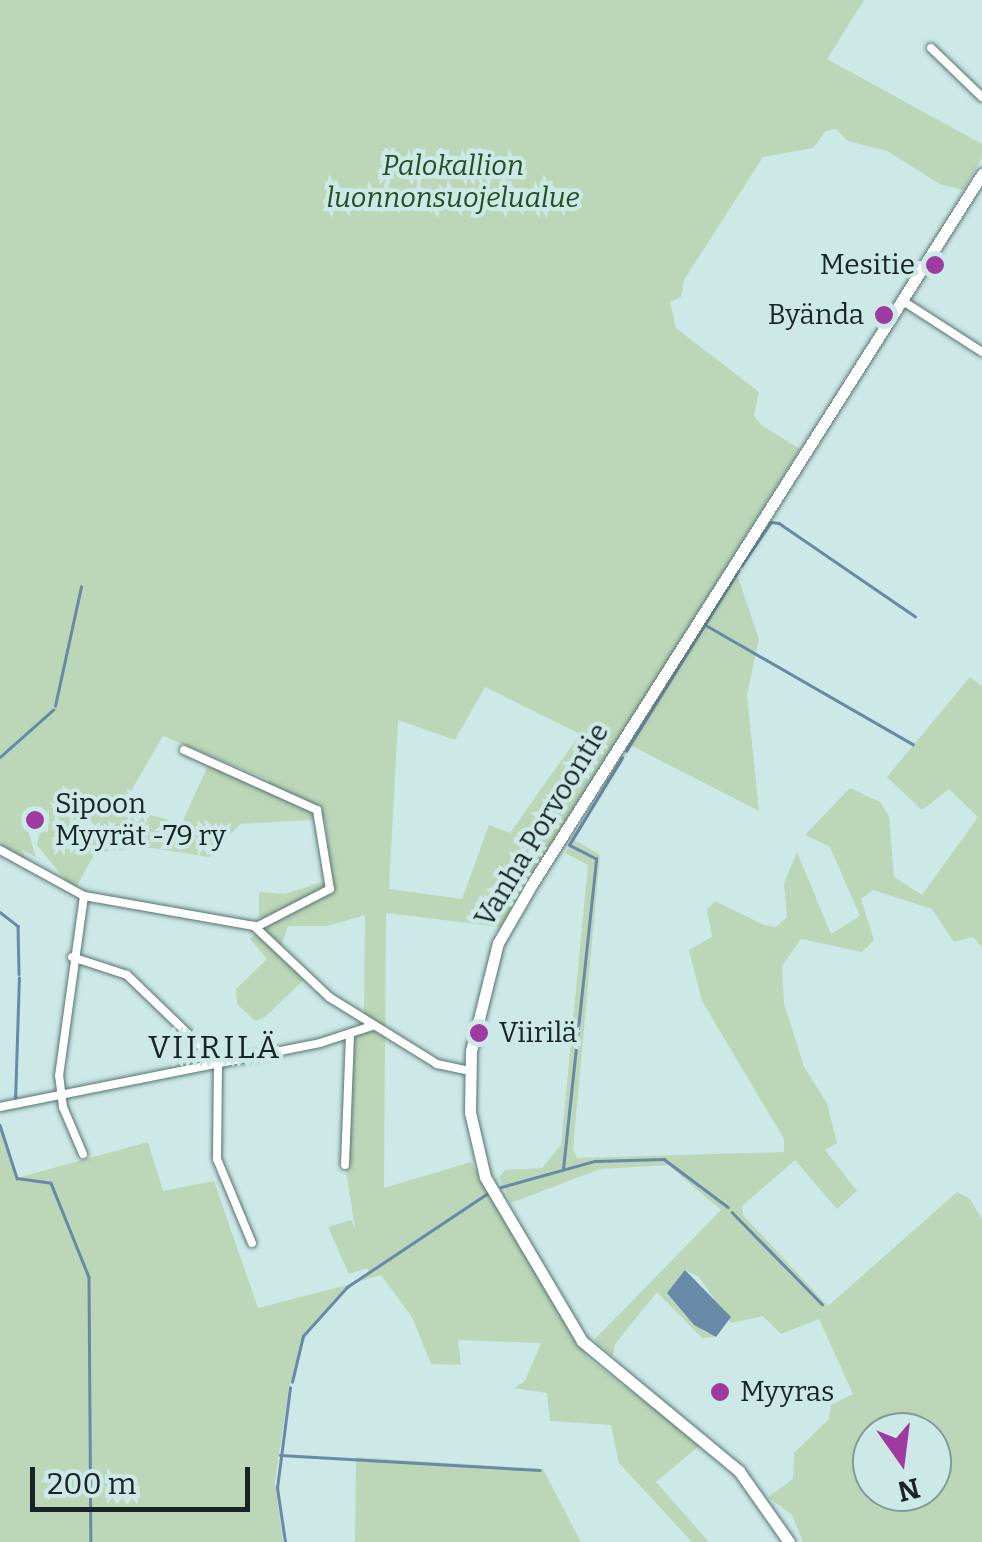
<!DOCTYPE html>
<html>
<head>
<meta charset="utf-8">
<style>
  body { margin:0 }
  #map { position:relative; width:982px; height:1542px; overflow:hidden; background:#cce9e8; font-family:Bitter,serif }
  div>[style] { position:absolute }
  .green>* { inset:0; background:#bbd7b7 }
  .water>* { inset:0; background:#6889a8 }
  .stream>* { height:2.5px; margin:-1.25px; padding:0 1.25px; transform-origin:1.25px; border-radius:1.25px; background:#6889a8 }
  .roads { filter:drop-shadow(0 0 2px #587372) drop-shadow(0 0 2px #587372) }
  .street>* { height:8px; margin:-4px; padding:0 4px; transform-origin:4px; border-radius:4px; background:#fff }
  .secondary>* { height:11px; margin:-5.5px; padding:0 5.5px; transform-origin:5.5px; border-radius:5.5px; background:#fff }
  .dots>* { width:28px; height:28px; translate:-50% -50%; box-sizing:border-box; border:5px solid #cce9e8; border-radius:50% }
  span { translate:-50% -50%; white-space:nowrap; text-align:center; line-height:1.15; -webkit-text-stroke:8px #cce9e8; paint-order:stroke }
  .park-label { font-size:28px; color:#254f1f; font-style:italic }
  .poi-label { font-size:28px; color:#192424 }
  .right { translate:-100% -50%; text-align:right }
  .left { translate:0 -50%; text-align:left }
  .street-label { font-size:28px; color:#192424 }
  .quarter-label { font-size:32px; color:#192424; letter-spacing:2.5px }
  .north { position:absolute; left:852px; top:1412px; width:100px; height:100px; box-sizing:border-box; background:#cce9e8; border:2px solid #849a9a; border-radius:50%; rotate:166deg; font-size:28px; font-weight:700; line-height:40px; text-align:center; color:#192424 }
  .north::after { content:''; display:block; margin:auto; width:35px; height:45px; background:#9e3aa0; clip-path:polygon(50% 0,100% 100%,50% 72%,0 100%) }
  .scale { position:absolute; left:30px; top:1467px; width:220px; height:45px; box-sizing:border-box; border:5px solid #192424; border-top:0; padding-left:12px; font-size:30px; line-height:35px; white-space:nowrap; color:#192424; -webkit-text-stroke:8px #cce9e8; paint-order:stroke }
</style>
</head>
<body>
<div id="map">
  <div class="green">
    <i style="clip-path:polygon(evenodd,0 0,864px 0,827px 59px,982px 144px,982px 158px,963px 190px,940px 184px,887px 151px,848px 141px,836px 129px,826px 131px,813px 148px,763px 157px,684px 280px,681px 297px,670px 302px,676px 328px,759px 392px,754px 416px,761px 425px,800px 449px,501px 927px,386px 913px,384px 1188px,471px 1162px,588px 1358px,700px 1445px,656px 1482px,709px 1542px,692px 1542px,619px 1463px,611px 1425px,550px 1421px,547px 1393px,514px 1388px,525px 1381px,541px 1343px,458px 1340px,461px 1365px,431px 1364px,412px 1317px,381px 1275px,347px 1285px,307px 1332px,289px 1388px,275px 1482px,283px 1542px,0 1542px,0 1125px,17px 1178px,148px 1142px,163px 1191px,214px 1181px,258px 1308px,347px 1285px,369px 1274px,367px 1268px,349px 1274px,328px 1227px,351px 1220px,355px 1228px,345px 1165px,350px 1034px,372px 1025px,364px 1020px,365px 915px,327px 926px,288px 926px,279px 951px,306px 978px,265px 1017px,255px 1021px,237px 1004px,236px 989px,267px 959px,250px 939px,259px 930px,259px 892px,285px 894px,322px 882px,333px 887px,325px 819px,240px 824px,209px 857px,146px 847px,95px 853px,74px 891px,37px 845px,40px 831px,48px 832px,49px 808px,43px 826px,32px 825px,29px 834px,36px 857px,22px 850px,28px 863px,0 851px,0 0,485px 687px,580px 734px,510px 833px,489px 825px,462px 899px,389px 889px,398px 720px,455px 740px,485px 687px,0 0,163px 736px,269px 780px,269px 784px,210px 761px,182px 823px,121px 808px,163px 736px)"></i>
    <i style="clip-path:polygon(737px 574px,759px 639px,747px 695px,759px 811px,630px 745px)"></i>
    <i style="clip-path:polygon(evenodd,970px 677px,982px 686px,982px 947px,973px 937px,954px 942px,932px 909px,873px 890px,861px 899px,874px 940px,862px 952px,801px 939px,782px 966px,784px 1003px,804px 1067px,827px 1103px,837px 1143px,825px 1150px,857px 1191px,837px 1209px,795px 1160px,742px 1206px,743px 1215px,828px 1306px,957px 1192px,970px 1199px,982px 1219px,982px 1542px,803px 1542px,792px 1515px,768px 1497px,793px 1479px,794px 1453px,829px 1419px,831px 1405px,853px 1394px,819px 1319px,781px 1334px,763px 1316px,731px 1323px,699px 1277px,685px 1270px,703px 1331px,716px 1337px,702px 1338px,657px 1292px,615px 1344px,613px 1356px,594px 1340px,721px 1210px,668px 1165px,600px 1169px,511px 1203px,499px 1177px,505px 1170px,542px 1168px,561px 1145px,588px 865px,565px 853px,575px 840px,600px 855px,573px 1149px,577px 1158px,784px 1152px,784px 1139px,702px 1001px,689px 950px,712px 937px,707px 910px,715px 901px,764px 925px,776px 927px,787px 917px,784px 883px,797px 852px,831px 934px,860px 916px,830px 847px,805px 835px,850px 788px,880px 802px,889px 816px,894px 877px,922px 895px,978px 817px,949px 789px,922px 810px,887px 777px,970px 677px,872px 1432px,932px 1432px,932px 1492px,872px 1492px,872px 1432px)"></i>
    <i style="clip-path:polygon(356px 1457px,543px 1469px,581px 1542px,355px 1542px)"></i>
  </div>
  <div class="water">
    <i style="clip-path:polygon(685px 1270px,731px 1317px,716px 1337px,694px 1325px,667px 1293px)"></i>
  </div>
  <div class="stream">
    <i style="left:741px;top:566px;width:53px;rotate:-55.7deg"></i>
    <i style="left:771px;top:522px;width:8px;rotate:7deg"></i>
    <i style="left:779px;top:523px;width:165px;rotate:34.4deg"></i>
    <i style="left:704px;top:624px;width:241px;rotate:29.9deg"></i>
    <i style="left:55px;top:706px;width:122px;rotate:-77.7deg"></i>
    <i style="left:626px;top:751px;width:212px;rotate:-58.1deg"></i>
    <i style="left:0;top:757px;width:71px;rotate:-41.6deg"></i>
    <i style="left:0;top:912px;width:23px;rotate:38deg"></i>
    <i style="left:18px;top:926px;width:48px;rotate:88.8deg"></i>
    <i style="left:15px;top:1102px;width:124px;rotate:-88.2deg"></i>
    <i style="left:0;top:1125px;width:56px;rotate:72.2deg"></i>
    <i style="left:17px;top:1178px;width:34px;rotate:8deg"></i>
    <i style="left:51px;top:1183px;width:101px;rotate:68deg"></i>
    <i style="left:89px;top:1277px;width:265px;rotate:89.6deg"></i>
    <i style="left:563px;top:1169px;width:312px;rotate:-83.9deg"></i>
    <i style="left:596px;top:859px;width:30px;rotate:-153deg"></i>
    <i style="left:569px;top:845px;width:102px;rotate:-58.7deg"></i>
    <i style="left:501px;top:1187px;width:98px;rotate:-15.5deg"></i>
    <i style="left:595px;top:1161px;width:69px;rotate:-1.7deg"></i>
    <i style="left:664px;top:1159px;width:80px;rotate:36.9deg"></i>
    <i style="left:732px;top:1212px;width:129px;rotate:45.6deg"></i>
    <i style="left:292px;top:1382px;width:47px;rotate:-76.6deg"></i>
    <i style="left:303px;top:1336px;width:66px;rotate:-48.1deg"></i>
    <i style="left:347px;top:1287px;width:169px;rotate:-33.7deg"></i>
    <i style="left:280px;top:1455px;width:260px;rotate:3.3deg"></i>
    <i style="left:285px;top:1542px;width:55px;rotate:-98.4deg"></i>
    <i style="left:277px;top:1488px;width:101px;rotate:-82.6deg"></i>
  </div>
  <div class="roads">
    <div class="street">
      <i style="left:931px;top:48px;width:71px;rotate:43.9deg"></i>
      <i style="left:903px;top:301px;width:94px;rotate:32.8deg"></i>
      <i style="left:184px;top:750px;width:146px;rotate:24.3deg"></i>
      <i style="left:317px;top:810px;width:80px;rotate:80.7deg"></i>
      <i style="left:330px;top:889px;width:83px;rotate:152.8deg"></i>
      <i style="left:0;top:850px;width:96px;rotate:28.7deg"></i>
      <i style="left:72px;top:957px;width:58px;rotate:18.1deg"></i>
      <i style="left:127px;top:975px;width:127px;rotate:44deg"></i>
      <i style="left:218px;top:1063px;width:96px;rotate:90.6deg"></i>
      <i style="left:217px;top:1159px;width:91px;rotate:67.4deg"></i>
      <i style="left:0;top:1107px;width:326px;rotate:-11.3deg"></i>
      <i style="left:320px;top:1043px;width:55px;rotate:-18.1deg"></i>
      <i style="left:83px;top:1154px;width:51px;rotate:-113.1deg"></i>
      <i style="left:63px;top:1107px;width:31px;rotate:-97deg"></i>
      <i style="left:59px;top:1076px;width:182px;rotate:-82.1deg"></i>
      <i style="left:84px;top:896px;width:173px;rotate:10deg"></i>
      <i style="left:254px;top:926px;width:103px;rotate:43.4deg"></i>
      <i style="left:329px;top:997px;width:127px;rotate:31.8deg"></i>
      <i style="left:437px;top:1064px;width:33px;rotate:12deg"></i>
      <i style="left:345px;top:1165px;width:131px;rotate:-87.8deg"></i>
    </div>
    <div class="secondary">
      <i style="left:789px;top:1542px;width:87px;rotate:-125.2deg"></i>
      <i style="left:739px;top:1471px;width:204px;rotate:-140.4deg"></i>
      <i style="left:582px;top:1341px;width:191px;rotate:-120.6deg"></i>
      <i style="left:485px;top:1177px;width:67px;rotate:-103deg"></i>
      <i style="left:470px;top:1112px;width:61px;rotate:-89.1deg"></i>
      <i style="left:471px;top:1051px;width:111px;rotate:-76deg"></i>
      <i style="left:498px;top:943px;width:68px;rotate:-60deg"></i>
      <i style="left:532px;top:884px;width:841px;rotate:-57.63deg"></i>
    </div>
  </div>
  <div class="dots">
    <i style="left:935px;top:265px;background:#9e3aa0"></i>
    <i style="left:884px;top:315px;background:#9e3aa0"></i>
    <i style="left:35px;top:820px;background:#9e3aa0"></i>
    <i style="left:479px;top:1033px;background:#9e3aa0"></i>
    <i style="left:720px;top:1392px;background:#9e3aa0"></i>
  </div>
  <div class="park-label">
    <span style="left:453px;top:182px">Palokallion<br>luonnonsuojelualue</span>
  </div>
  <div class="poi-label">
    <span class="right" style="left:915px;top:265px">Mesitie</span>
    <span class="right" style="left:864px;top:315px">Byända</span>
    <span class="left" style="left:55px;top:820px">Sipoon<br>Myyrät -79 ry</span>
    <span class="left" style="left:499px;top:1033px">Viirilä</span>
    <span class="left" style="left:740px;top:1392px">Myyras</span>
  </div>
  <div class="street-label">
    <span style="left:542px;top:825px;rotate:-59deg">Vanha Porvoontie</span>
  </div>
  <div class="quarter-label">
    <span style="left:215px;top:1047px">VIIRILÄ</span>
  </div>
  <div class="north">N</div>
  <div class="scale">200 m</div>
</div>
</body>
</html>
